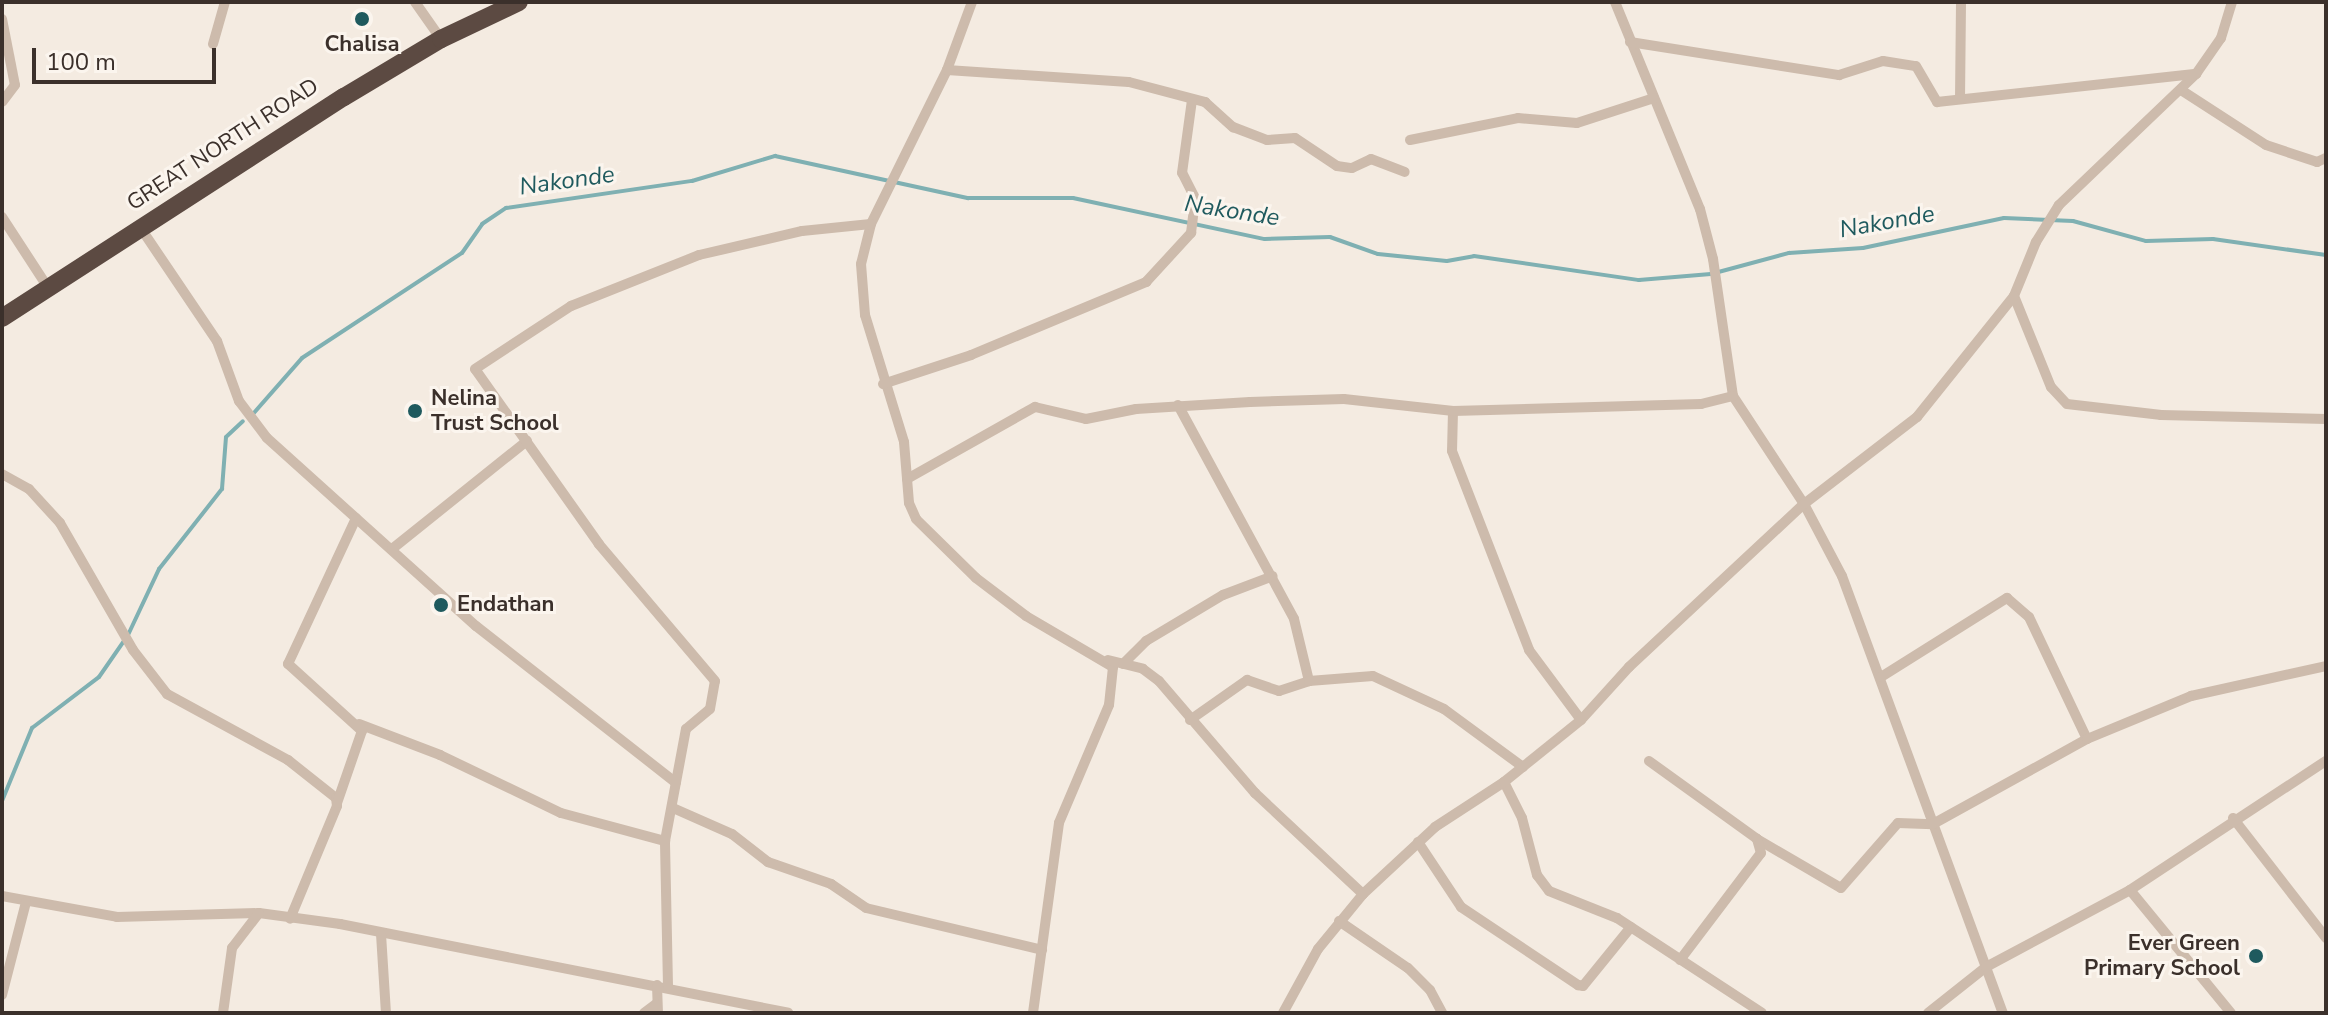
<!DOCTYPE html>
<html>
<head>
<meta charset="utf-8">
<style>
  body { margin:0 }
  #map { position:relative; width:2328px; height:1015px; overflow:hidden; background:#f4ebe1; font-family:"Nunito Sans",sans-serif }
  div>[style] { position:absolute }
  .stream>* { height:4px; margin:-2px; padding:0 2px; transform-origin:2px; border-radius:2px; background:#7fb0b2 }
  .street>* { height:10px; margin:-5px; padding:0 5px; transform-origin:5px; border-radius:5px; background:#cdbbac }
  .highway>* { height:18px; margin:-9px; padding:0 9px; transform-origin:9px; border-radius:9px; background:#5c4a42 }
  .dots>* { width:22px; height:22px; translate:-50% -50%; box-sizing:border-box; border:4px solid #fbf5ee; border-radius:50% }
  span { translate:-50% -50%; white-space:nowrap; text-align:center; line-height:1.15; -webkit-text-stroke:6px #fbf5ee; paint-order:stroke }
  .poi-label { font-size:22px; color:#3b302b; font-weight:700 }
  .left { translate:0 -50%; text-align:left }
  .right { translate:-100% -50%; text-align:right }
  .street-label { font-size:22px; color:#3b302b }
  .water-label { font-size:24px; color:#1f5a5e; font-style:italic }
  .frame { position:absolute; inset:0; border:4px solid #3b302b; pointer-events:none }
  .scale { position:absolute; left:32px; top:48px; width:184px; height:36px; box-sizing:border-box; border:4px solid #3b302b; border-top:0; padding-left:10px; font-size:24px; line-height:28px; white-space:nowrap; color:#3b302b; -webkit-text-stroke:6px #fbf5ee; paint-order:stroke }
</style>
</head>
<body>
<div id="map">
  <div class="stream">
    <i style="left:253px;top:414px;width:74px;rotate:-48.8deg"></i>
    <i style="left:302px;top:358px;width:191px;rotate:-33.3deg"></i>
    <i style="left:462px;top:253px;width:35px;rotate:-55deg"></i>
    <i style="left:482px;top:224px;width:29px;rotate:-34deg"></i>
    <i style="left:506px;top:208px;width:188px;rotate:-8.3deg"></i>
    <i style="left:692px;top:181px;width:87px;rotate:-16.8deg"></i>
    <i style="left:775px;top:156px;width:198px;rotate:12.3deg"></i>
    <i style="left:968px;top:198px;width:105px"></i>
    <i style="left:1073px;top:198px;width:196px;rotate:12.1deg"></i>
    <i style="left:1265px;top:239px;width:65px;rotate:-1.8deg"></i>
    <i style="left:1330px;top:237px;width:51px;rotate:19.5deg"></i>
    <i style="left:1378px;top:254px;width:69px;rotate:5.8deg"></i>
    <i style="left:1447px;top:261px;width:27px;rotate:-10deg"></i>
    <i style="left:1474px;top:256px;width:167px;rotate:8.3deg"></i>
    <i style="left:1639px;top:280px;width:72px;rotate:-4.8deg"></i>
    <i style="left:1711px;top:274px;width:81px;rotate:-15.1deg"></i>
    <i style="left:1789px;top:253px;width:74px;rotate:-3.9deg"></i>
    <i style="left:1863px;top:248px;width:144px;rotate:-12deg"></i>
    <i style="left:2004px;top:218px;width:69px;rotate:2.5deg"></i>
    <i style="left:2073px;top:221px;width:76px;rotate:15.3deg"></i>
    <i style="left:2146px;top:241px;width:67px;rotate:-1.7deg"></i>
    <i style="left:2213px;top:239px;width:114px;rotate:8.1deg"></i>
    <i style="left:2px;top:801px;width:79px;rotate:-67.7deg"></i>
    <i style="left:32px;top:728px;width:84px;rotate:-37.3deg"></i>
    <i style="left:99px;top:677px;width:51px;rotate:-55.4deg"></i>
    <i style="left:128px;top:635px;width:73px;rotate:-64.8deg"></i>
    <i style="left:159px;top:569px;width:102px;rotate:-51.8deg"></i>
    <i style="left:222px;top:489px;width:52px;rotate:-85.6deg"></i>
    <i style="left:226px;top:437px;width:23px;rotate:-43deg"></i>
  </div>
  <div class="street">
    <i style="left:415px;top:2px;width:45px;rotate:54.9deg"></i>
    <i style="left:972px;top:2px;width:72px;rotate:110.2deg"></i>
    <i style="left:947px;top:70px;width:172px;rotate:116.3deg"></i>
    <i style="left:871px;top:224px;width:41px;rotate:104deg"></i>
    <i style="left:861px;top:264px;width:51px;rotate:85.5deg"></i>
    <i style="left:865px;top:315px;width:133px;rotate:72.9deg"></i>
    <i style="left:904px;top:442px;width:61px;rotate:85.3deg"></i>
    <i style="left:909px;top:503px;width:17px;rotate:66deg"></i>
    <i style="left:916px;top:519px;width:84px;rotate:44.5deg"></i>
    <i style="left:976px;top:578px;width:63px;rotate:37.2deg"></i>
    <i style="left:1026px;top:616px;width:101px;rotate:30.4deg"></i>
    <i style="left:1113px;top:667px;width:38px;rotate:96deg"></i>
    <i style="left:1109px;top:705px;width:128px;rotate:113deg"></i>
    <i style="left:1059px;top:823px;width:192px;rotate:97.8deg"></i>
    <i style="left:1615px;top:2px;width:224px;rotate:67.7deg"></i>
    <i style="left:1700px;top:209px;width:52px;rotate:75.4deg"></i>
    <i style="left:1713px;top:259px;width:138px;rotate:81.7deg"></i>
    <i style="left:1733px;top:396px;width:129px;rotate:56.7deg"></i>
    <i style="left:1804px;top:504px;width:81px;rotate:62.2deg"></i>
    <i style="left:1842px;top:576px;width:466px;rotate:69.8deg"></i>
    <i style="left:2232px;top:2px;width:38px;rotate:107deg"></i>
    <i style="left:2221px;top:38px;width:44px;rotate:124.8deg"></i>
    <i style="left:2196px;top:74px;width:190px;rotate:136.3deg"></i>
    <i style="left:2059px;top:205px;width:44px;rotate:121.9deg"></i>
    <i style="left:2036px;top:242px;width:58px;rotate:112.2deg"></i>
    <i style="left:2014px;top:296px;width:98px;rotate:67.9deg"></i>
    <i style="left:2051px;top:387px;width:23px;rotate:47deg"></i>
    <i style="left:2067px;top:404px;width:95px;rotate:6.7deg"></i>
    <i style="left:2161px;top:415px;width:165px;rotate:1.4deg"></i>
    <i style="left:2px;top:19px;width:67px;rotate:78.9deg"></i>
    <i style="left:15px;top:85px;width:21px;rotate:127deg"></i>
    <i style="left:1630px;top:42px;width:212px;rotate:9deg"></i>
    <i style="left:1839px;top:75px;width:46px;rotate:-17.7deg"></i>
    <i style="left:1883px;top:61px;width:33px;rotate:9deg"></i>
    <i style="left:1916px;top:66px;width:42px;rotate:59.7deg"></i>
    <i style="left:1937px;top:102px;width:261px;rotate:-6.2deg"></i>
    <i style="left:213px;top:44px;width:44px;rotate:-74.1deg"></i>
    <i style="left:947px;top:70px;width:182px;rotate:3.8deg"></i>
    <i style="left:1129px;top:82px;width:79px;rotate:14.7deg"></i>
    <i style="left:1205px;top:102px;width:38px;rotate:42deg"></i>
    <i style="left:1233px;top:127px;width:36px;rotate:21deg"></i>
    <i style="left:1267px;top:140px;width:28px;rotate:-4deg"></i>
    <i style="left:1295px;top:138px;width:50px;rotate:33.7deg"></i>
    <i style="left:1337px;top:166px;width:15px;rotate:8deg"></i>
    <i style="left:1352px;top:168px;width:21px;rotate:-25deg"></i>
    <i style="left:1371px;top:159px;width:36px;rotate:21deg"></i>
    <i style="left:2181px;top:90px;width:101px;rotate:32.9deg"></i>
    <i style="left:2266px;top:145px;width:54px;rotate:18.4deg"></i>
    <i style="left:2317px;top:162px;width:10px;rotate:-24deg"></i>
    <i style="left:1960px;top:99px;width:97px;rotate:-89.4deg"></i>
    <i style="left:1410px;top:140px;width:110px;rotate:-11.5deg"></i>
    <i style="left:1518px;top:118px;width:59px;rotate:4.8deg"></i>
    <i style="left:1577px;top:123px;width:81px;rotate:-18deg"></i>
    <i style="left:2px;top:217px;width:82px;rotate:56.9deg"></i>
    <i style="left:140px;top:227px;width:138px;rotate:56deg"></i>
    <i style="left:217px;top:341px;width:64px;rotate:69.9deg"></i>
    <i style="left:239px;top:401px;width:46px;rotate:52.9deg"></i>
    <i style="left:267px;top:438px;width:281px;rotate:42deg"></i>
    <i style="left:476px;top:626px;width:254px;rotate:38.1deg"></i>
    <i style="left:883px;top:384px;width:93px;rotate:-18.2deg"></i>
    <i style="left:971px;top:355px;width:190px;rotate:-22.6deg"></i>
    <i style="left:1146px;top:282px;width:67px;rotate:-47.4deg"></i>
    <i style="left:1191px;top:233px;width:35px;rotate:-83deg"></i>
    <i style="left:1195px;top:198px;width:28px;rotate:-117deg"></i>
    <i style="left:1182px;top:173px;width:74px;rotate:-82.2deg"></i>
    <i style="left:1178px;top:405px;width:243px;rotate:61.5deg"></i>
    <i style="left:1294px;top:619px;width:64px;rotate:76.4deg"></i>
    <i style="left:1453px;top:411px;width:40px;rotate:91.4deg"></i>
    <i style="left:1452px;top:451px;width:213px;rotate:68.8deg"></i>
    <i style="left:1529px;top:650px;width:87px;rotate:53.4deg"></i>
    <i style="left:2px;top:474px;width:31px;rotate:29deg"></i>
    <i style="left:29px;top:489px;width:46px;rotate:47.6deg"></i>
    <i style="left:60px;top:523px;width:146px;rotate:60.1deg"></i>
    <i style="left:133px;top:650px;width:56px;rotate:52.3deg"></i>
    <i style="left:167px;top:694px;width:138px;rotate:28.6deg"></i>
    <i style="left:288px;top:760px;width:61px;rotate:38.4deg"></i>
    <i style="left:336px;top:798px;width:8px;rotate:83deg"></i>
    <i style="left:337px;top:806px;width:122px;rotate:112.6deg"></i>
    <i style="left:907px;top:479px;width:147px;rotate:-29.4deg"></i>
    <i style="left:1035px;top:407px;width:52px;rotate:13.2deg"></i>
    <i style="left:1086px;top:419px;width:51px;rotate:-11.3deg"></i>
    <i style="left:1136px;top:409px;width:114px;rotate:-3.5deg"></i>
    <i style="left:1250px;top:402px;width:94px;rotate:-1.8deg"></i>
    <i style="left:1344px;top:399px;width:110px;rotate:6.3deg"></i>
    <i style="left:1453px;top:411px;width:248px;rotate:-1.6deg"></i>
    <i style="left:1701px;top:404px;width:33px;rotate:-14deg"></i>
    <i style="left:392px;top:549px;width:173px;rotate:-38.7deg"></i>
    <i style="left:1108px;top:660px;width:36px;rotate:14deg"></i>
    <i style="left:1143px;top:669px;width:20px;rotate:37deg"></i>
    <i style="left:1159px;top:681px;width:148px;rotate:49.4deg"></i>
    <i style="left:1255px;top:793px;width:148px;rotate:43.1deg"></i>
    <i style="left:1123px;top:664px;width:33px;rotate:-45deg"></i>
    <i style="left:1146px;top:641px;width:90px;rotate:-30.9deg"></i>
    <i style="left:1223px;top:595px;width:53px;rotate:-20.8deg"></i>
    <i style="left:1881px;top:677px;width:149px;rotate:-32.1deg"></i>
    <i style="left:2007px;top:598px;width:29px;rotate:41deg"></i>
    <i style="left:2029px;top:617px;width:135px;rotate:64.6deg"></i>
    <i style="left:1190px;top:720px;width:70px;rotate:-35.1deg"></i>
    <i style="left:1247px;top:680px;width:34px;rotate:19deg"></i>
    <i style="left:1279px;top:691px;width:32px;rotate:-18deg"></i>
    <i style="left:1309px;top:681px;width:64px;rotate:-4.5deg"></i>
    <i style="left:1373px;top:676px;width:78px;rotate:24.9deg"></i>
    <i style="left:1444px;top:709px;width:98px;rotate:36.3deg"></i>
    <i style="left:359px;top:724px;width:87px;rotate:20.9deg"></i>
    <i style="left:440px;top:755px;width:134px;rotate:25.6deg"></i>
    <i style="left:561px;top:813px;width:108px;rotate:15.1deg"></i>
    <i style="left:1649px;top:761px;width:133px;rotate:35.8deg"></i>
    <i style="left:1757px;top:839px;width:97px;rotate:30.3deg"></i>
    <i style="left:1841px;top:888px;width:86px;rotate:-48.8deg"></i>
    <i style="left:1898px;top:823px;width:35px;rotate:2deg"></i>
    <i style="left:1933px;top:824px;width:176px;rotate:-28.9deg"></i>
    <i style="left:2087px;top:739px;width:113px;rotate:-22.5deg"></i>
    <i style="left:2191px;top:696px;width:138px;rotate:-12.5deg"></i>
    <i style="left:1504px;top:782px;width:40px;rotate:63.4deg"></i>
    <i style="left:1522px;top:818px;width:59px;rotate:75.3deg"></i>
    <i style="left:1537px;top:875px;width:20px;rotate:53deg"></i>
    <i style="left:1549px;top:891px;width:73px;rotate:21.7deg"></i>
    <i style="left:1617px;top:918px;width:173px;rotate:33.2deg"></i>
    <i style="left:337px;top:803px;width:76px;rotate:-70.9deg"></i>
    <i style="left:362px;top:731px;width:100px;rotate:-137.8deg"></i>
    <i style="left:288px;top:664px;width:161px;rotate:-65deg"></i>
    <i style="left:673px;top:808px;width:64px;rotate:23.8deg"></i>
    <i style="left:732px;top:834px;width:46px;rotate:37.9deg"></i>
    <i style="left:768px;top:862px;width:67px;rotate:19.2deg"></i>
    <i style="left:831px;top:884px;width:42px;rotate:34.4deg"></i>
    <i style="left:866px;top:908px;width:181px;rotate:13.4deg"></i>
    <i style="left:2233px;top:818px;width:152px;rotate:52.2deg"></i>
    <i style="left:1418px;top:842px;width:78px;rotate:56.5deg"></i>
    <i style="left:1461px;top:907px;width:141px;rotate:33.7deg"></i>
    <i style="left:1578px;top:985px;width:5px;rotate:11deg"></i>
    <i style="left:1583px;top:986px;width:76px;rotate:-50.9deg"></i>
    <i style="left:2130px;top:890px;width:159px;rotate:50.6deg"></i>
    <i style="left:2px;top:896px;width:117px;rotate:10.3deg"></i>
    <i style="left:117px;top:917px;width:142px;rotate:-1.6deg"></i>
    <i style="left:259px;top:913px;width:82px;rotate:7.7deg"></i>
    <i style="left:340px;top:924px;width:457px;rotate:11.2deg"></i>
    <i style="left:1339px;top:921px;width:83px;rotate:34.3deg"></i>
    <i style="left:1408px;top:968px;width:31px;rotate:45deg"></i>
    <i style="left:1430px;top:990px;width:26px;rotate:62deg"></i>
    <i style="left:381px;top:934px;width:79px;rotate:86.4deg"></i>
    <i style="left:1680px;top:960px;width:134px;rotate:-52.9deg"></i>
    <i style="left:1761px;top:853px;width:15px;rotate:-106deg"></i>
    <i style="left:657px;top:985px;width:28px;rotate:88deg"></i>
    <i style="left:668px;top:986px;width:145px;rotate:-91.2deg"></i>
    <i style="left:665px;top:841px;width:114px;rotate:-79.4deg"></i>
    <i style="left:686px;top:729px;width:31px;rotate:-40deg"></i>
    <i style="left:710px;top:709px;width:28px;rotate:-80deg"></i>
    <i style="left:715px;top:681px;width:180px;rotate:-130.3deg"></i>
    <i style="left:599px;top:544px;width:214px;rotate:-125.3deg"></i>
    <i style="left:475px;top:369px;width:115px;rotate:-33.3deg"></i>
    <i style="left:571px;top:306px;width:138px;rotate:-21.7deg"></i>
    <i style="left:699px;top:255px;width:106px;rotate:-13.1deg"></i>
    <i style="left:802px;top:231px;width:69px;rotate:-5.8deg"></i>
    <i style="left:2px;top:995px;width:96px;rotate:-75.5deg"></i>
    <i style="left:223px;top:1013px;width:66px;rotate:-82.1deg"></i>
    <i style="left:232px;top:948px;width:44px;rotate:-52.4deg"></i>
    <i style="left:644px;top:1013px;width:15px;rotate:-37deg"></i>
    <i style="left:1283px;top:1013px;width:73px;rotate:-61.3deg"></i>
    <i style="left:1318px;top:949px;width:71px;rotate:-50.7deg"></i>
    <i style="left:1363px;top:894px;width:98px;rotate:-42.9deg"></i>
    <i style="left:1435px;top:827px;width:82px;rotate:-33.1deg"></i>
    <i style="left:1504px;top:782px;width:99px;rotate:-38.8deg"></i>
    <i style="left:1581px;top:720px;width:72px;rotate:-47.8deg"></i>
    <i style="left:1629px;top:667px;width:239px;rotate:-43deg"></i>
    <i style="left:1804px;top:504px;width:143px;rotate:-37.6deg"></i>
    <i style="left:1917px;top:417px;width:155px;rotate:-51.3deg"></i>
    <i style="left:1928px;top:1013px;width:74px;rotate:-38.4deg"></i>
    <i style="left:1986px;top:967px;width:163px;rotate:-28.1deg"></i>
    <i style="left:2130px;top:890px;width:235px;rotate:-33.4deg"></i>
  </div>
  <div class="highway">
    <i style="left:2px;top:318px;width:407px;rotate:-32.9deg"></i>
    <i style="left:344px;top:97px;width:113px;rotate:-30.9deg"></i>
    <i style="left:441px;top:39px;width:86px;rotate:-25.4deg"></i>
  </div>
  <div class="dots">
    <i style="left:362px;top:19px;background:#1f5a5e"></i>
    <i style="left:415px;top:411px;background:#1f5a5e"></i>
    <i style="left:441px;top:605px;background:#1f5a5e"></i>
    <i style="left:2256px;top:956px;background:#1f5a5e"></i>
  </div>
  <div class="poi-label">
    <span style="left:362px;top:45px">Chalisa</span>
    <span class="left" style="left:431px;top:411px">Nelina<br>Trust School</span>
    <span class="left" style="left:457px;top:605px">Endathan</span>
    <span class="right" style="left:2240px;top:956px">Ever Green<br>Primary School</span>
  </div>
  <div class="street-label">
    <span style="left:223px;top:145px;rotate:-33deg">GREAT NORTH ROAD</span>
  </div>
  <div class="water-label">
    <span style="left:567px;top:181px;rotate:-8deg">Nakonde</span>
    <span style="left:1232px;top:211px;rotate:9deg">Nakonde</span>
    <span style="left:1887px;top:222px;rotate:-10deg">Nakonde</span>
  </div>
  <div class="frame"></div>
  <div class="scale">100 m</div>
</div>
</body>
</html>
